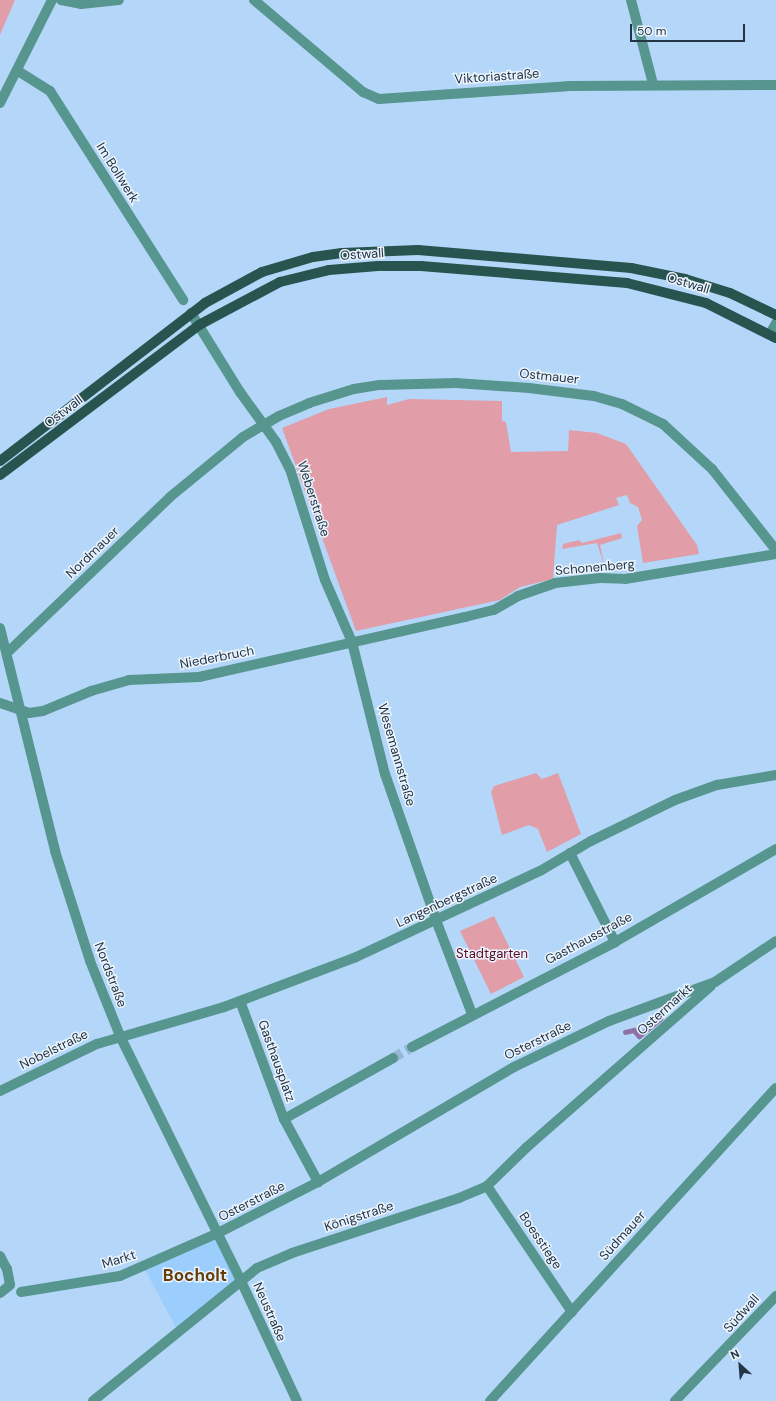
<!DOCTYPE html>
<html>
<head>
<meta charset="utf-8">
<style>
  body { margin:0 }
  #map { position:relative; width:776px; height:1401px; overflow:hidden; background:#b4d7f9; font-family:"DM Sans",sans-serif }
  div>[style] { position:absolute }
  .built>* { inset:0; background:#9bcdfd }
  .green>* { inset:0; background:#e19da8 }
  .stream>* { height:4.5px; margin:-2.25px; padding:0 2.25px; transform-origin:2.25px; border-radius:2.25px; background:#8e72a7 }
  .minor-tunnel>* { height:10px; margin-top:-5px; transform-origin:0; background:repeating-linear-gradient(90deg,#97b6d5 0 10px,transparent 0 15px) }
  .minor>* { height:10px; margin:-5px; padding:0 5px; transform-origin:5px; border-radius:5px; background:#57958f }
  .major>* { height:10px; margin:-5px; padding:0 5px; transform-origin:5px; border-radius:5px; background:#285450 }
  span { translate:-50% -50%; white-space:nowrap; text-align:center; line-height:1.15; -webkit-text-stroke:3px #ecf5fe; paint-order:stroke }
  .street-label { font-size:13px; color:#233445 }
  .park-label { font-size:13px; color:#5d0a26 }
  .district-label { font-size:17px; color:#633d0c; font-weight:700 }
  .north { position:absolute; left:720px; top:1345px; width:40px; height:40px; -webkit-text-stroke:3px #ecf5fe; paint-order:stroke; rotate:334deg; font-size:11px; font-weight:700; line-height:16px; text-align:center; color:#233445 }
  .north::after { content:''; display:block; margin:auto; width:14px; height:18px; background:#233445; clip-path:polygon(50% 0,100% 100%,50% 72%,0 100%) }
  .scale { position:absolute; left:630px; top:24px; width:115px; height:18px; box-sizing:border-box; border:2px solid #233445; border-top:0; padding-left:5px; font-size:12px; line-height:14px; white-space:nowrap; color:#233445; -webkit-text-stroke:3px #ecf5fe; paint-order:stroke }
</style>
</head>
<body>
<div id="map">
  <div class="built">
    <i style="clip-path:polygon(218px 1233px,241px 1281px,179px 1333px,143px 1266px)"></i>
  </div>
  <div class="green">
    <i style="clip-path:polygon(0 0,15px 0,0 35px)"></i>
    <i style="clip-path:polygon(387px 397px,387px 405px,409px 399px,502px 401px,502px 421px,506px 422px,511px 452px,568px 451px,569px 430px,597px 433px,626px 444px,697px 545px,699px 554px,643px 563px,637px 526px,642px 520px,638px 507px,630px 503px,627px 495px,616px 498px,619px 505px,557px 525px,553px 579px,520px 587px,500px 600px,356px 631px,282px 428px,329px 409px)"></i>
    <i style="clip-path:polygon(621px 533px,622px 538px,600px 545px,605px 568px,597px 543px,562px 549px,563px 544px,579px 540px,582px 543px)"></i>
    <i style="clip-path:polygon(536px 773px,542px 779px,558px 773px,581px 834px,547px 852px,538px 829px,529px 825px,502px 835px,491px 792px,494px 786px)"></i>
    <i style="clip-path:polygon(494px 916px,524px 977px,491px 994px,460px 931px)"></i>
  </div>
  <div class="stream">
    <i style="left:625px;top:1032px;width:9px;rotate:-13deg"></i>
    <i style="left:634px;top:1030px;width:8px;rotate:50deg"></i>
    <i style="left:639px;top:1036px;width:27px;rotate:-39deg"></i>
  </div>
  <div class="minor-tunnel">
    <i style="left:393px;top:1058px;width:22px;rotate:-30deg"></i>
  </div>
  <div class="minor">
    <i style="left:61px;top:0;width:20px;rotate:11deg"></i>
    <i style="left:81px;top:4px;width:38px;rotate:-6deg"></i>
    <i style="left:254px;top:0;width:143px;rotate:40.2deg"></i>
    <i style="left:363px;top:92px;width:17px;rotate:24deg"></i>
    <i style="left:379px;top:99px;width:189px;rotate:-3.9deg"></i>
    <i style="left:568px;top:86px;width:208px;rotate:-0.3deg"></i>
    <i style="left:631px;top:0;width:87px;rotate:75.3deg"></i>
    <i style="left:18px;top:71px;width:38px;rotate:32deg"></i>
    <i style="left:50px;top:91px;width:248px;rotate:57.5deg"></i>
    <i style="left:0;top:103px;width:115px;rotate:-63.2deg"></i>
    <i style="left:191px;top:313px;width:93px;rotate:58.2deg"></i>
    <i style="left:240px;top:392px;width:62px;rotate:54.2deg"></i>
    <i style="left:276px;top:442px;width:30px;rotate:63deg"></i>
    <i style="left:290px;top:469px;width:116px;rotate:72.5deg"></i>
    <i style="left:325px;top:580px;width:68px;rotate:66.5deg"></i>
    <i style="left:352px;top:642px;width:136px;rotate:76deg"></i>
    <i style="left:385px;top:774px;width:163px;rotate:70.7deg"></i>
    <i style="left:439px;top:928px;width:92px;rotate:69deg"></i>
    <i style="left:770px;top:334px;width:13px;rotate:-61deg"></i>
    <i style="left:0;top:628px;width:230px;rotate:76.1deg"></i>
    <i style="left:55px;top:851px;width:115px;rotate:72.3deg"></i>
    <i style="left:90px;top:961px;width:83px;rotate:68.1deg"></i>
    <i style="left:121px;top:1038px;width:271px;rotate:63.7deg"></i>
    <i style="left:241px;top:1281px;width:132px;rotate:65deg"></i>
    <i style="left:8px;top:652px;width:224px;rotate:-43.7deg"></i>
    <i style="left:170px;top:497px;width:94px;rotate:-39.4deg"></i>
    <i style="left:243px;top:437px;width:42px;rotate:-30.3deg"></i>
    <i style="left:279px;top:416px;width:33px;rotate:-23deg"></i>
    <i style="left:309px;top:403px;width:47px;rotate:-17.3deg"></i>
    <i style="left:354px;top:389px;width:26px;rotate:-9deg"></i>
    <i style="left:380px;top:385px;width:76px;rotate:-1.5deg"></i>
    <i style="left:456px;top:383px;width:73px;rotate:3.9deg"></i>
    <i style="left:529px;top:388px;width:65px;rotate:7deg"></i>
    <i style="left:594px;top:396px;width:29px;rotate:16deg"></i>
    <i style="left:622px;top:404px;width:46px;rotate:26deg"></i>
    <i style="left:663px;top:424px;width:67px;rotate:42.6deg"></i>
    <i style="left:712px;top:469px;width:103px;rotate:51.7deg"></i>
    <i style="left:0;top:703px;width:31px;rotate:19deg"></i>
    <i style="left:29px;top:713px;width:14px;rotate:-8deg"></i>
    <i style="left:43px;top:711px;width:52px;rotate:-22.6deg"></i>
    <i style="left:91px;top:691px;width:40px;rotate:-16deg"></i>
    <i style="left:129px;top:680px;width:70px;rotate:-2.5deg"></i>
    <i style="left:199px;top:677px;width:273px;rotate:-12.7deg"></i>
    <i style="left:465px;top:617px;width:30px;rotate:-14deg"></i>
    <i style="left:494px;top:610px;width:28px;rotate:-30deg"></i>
    <i style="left:518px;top:596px;width:39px;rotate:-19deg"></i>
    <i style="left:555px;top:583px;width:45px;rotate:-6.3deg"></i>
    <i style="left:600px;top:578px;width:25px;rotate:2deg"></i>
    <i style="left:625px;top:579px;width:153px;rotate:-9.4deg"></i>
    <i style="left:570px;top:853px;width:100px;rotate:63.2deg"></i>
    <i style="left:240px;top:1001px;width:126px;rotate:69.6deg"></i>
    <i style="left:284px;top:1119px;width:125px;rotate:-29.2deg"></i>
    <i style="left:412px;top:1047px;width:229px;rotate:-27.3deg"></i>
    <i style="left:615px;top:942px;width:186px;rotate:-30deg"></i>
    <i style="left:0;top:1091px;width:108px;rotate:-25.9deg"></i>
    <i style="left:97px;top:1044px;width:132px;rotate:-16.2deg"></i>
    <i style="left:224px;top:1007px;width:139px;rotate:-20.7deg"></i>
    <i style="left:354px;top:958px;width:205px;rotate:-25.1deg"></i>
    <i style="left:540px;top:871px;width:59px;rotate:-30.5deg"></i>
    <i style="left:591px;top:841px;width:93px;rotate:-26deg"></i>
    <i style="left:675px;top:800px;width:45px;rotate:-19.7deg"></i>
    <i style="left:717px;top:785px;width:60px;rotate:-9.6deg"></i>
    <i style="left:284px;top:1119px;width:72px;rotate:61.6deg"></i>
    <i style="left:487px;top:1186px;width:152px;rotate:56deg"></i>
    <i style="left:0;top:1256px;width:15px;rotate:62deg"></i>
    <i style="left:7px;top:1269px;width:16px;rotate:79deg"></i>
    <i style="left:10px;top:1285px;width:13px;rotate:141deg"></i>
    <i style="left:21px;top:1292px;width:100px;rotate:-9.2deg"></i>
    <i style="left:120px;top:1276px;width:107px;rotate:-23.7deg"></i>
    <i style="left:218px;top:1233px;width:112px;rotate:-27deg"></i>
    <i style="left:318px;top:1182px;width:227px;rotate:-30.4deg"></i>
    <i style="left:514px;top:1067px;width:106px;rotate:-25.8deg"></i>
    <i style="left:609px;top:1021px;width:113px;rotate:-20.2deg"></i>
    <i style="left:715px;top:982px;width:73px;rotate:-33.9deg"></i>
    <i style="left:93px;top:1401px;width:211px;rotate:-39deg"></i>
    <i style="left:257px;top:1268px;width:38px;rotate:-23deg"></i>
    <i style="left:292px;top:1253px;width:176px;rotate:-18.2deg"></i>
    <i style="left:459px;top:1198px;width:30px;rotate:-23deg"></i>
    <i style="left:487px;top:1186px;width:56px;rotate:-44.3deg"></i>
    <i style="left:527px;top:1147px;width:244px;rotate:-41.2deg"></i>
    <i style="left:490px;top:1401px;width:424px;rotate:-47.6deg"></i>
    <i style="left:675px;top:1401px;width:146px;rotate:-46.1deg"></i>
  </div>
  <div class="major">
    <i style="left:0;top:461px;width:259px;rotate:-37.6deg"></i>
    <i style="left:205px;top:303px;width:65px;rotate:-28.5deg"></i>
    <i style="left:262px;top:272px;width:53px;rotate:-16.4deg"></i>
    <i style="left:313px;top:257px;width:29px;rotate:-8deg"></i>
    <i style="left:342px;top:253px;width:76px;rotate:-2.3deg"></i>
    <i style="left:418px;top:250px;width:214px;rotate:4.8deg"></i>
    <i style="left:631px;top:268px;width:55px;rotate:11.5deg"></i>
    <i style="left:685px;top:279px;width:47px;rotate:17.3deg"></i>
    <i style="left:730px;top:293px;width:51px;rotate:25.6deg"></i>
    <i style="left:0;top:475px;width:249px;rotate:-37deg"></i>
    <i style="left:199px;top:325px;width:92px;rotate:-28deg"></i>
    <i style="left:280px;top:282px;width:50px;rotate:-13.8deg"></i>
    <i style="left:329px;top:270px;width:49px;rotate:-4.7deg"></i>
    <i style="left:378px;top:266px;width:43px"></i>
    <i style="left:421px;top:266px;width:207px;rotate:4.7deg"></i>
    <i style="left:627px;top:283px;width:81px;rotate:14.2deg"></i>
    <i style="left:706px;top:303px;width:78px;rotate:26.6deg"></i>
  </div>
  <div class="street-label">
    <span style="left:497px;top:77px;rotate:-4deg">Viktoriastraße</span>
    <span style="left:117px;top:173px;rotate:58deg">Im Bollwerk</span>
    <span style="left:362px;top:255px;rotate:-4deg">Ostwall</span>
    <span style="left:688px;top:284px;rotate:17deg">Ostwall</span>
    <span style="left:549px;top:377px;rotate:6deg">Ostmauer</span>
    <span style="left:64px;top:412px;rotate:-37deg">Ostwall</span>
    <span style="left:313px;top:499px;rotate:72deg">Weberstraße</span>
    <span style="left:93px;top:553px;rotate:-44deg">Nordmauer</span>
    <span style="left:595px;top:568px;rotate:-5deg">Schonenberg</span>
    <span style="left:217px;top:658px;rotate:-11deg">Niederbruch</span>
    <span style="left:396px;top:755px;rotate:74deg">Wesemannstraße</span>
    <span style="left:447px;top:901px;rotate:-25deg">Langenbergstraße</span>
    <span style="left:589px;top:939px;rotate:-28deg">Gasthausstraße</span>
    <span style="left:110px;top:975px;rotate:69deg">Nordstraße</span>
    <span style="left:665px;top:1010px;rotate:-42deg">Ostermarkt</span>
    <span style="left:538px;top:1041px;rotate:-26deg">Osterstraße</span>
    <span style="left:54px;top:1050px;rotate:-26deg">Nobelstraße</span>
    <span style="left:276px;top:1061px;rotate:70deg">Gasthausplatz</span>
    <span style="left:252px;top:1202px;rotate:-27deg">Osterstraße</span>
    <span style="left:359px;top:1217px;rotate:-18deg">Königstraße</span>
    <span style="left:623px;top:1236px;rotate:-48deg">Südmauer</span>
    <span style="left:540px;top:1241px;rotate:56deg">Boesstiege</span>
    <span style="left:119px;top:1260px;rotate:-17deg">Markt</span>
    <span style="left:269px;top:1312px;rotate:66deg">Neustraße</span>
    <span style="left:742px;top:1314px;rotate:-48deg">Südwall</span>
  </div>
  <div class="park-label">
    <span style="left:492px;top:954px">Stadtgarten</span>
  </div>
  <div class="district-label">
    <span style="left:195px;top:1276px">Bocholt</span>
  </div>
  <div class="north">N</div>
  <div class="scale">50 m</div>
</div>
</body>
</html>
